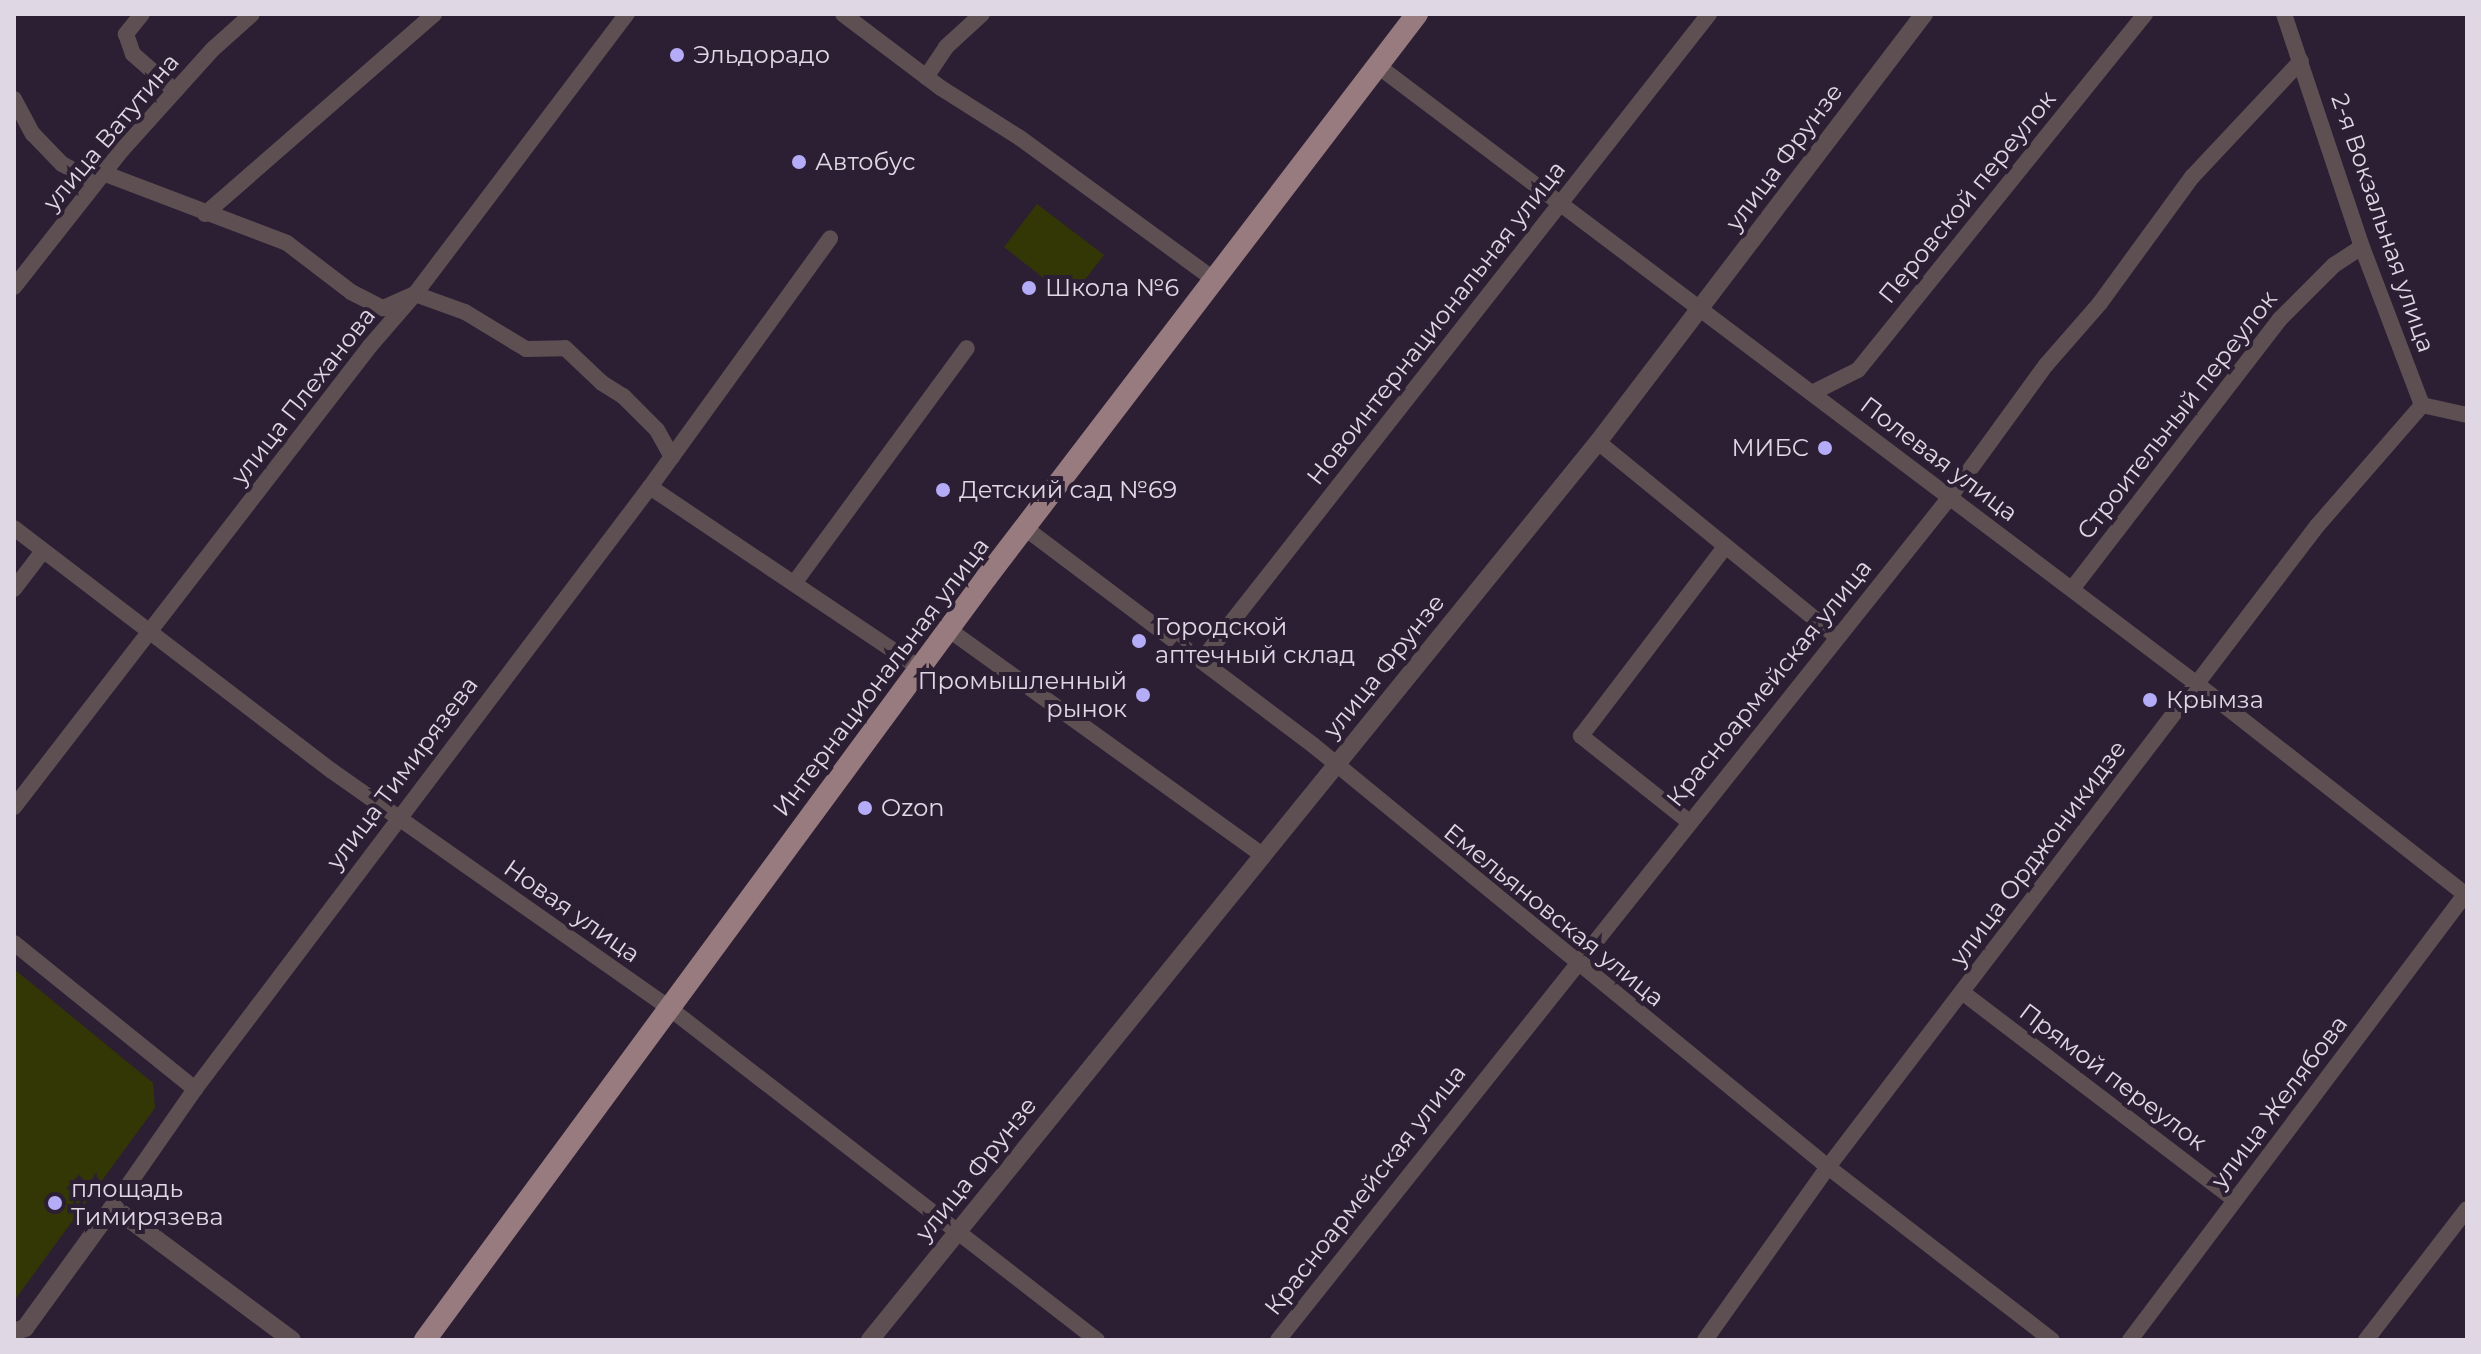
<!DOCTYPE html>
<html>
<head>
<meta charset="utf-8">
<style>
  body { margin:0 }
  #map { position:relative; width:2481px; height:1354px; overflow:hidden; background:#2c1e33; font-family:Montserrat,sans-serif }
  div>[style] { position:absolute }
  .green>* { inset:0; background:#333706 }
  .minor>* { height:16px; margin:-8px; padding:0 8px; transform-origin:8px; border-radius:8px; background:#5e5052 }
  .tertiary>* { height:18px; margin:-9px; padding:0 9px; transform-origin:9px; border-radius:9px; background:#5e5052 }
  .primary>* { height:22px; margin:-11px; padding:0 11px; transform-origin:11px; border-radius:11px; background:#977b7f }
  .dots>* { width:22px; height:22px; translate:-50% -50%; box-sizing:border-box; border:4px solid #2c1e33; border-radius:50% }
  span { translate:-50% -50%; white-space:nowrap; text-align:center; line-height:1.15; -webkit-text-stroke:8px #2c1e33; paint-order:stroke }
  .poi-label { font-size:24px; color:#e0d7e5 }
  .left { translate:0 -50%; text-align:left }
  .right { translate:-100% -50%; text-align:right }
  .street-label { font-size:24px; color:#e0d7e5 }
  .frame { position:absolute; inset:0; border:16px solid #e0d7e5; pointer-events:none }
</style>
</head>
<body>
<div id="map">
  <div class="green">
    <i style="clip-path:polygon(1037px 204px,1104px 255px,1070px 299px,1004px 247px)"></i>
    <i style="clip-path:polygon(14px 969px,153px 1083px,155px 1108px,14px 1301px)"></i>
  </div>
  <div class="minor">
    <i style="left:142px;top:14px;width:26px;rotate:129deg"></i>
    <i style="left:126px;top:34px;width:21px;rotate:71deg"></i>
    <i style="left:133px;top:54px;width:56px;rotate:41.4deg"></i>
    <i style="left:843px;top:14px;width:123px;rotate:37.1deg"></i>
    <i style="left:941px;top:88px;width:93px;rotate:32.3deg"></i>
    <i style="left:1020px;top:138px;width:243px;rotate:36.1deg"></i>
    <i style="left:2284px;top:14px;width:246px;rotate:71.5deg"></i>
    <i style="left:2362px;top:247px;width:169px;rotate:69.2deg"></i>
    <i style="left:2422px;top:405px;width:46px;rotate:12.5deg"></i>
    <i style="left:1378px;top:66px;width:1026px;rotate:37.04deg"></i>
    <i style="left:2197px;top:684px;width:343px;rotate:38.1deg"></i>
    <i style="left:926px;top:77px;width:36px;rotate:-56deg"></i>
    <i style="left:946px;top:47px;width:49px;rotate:-42.5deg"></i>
    <i style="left:14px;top:99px;width:40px;rotate:62deg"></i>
    <i style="left:33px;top:134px;width:42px;rotate:46deg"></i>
    <i style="left:62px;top:164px;width:38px;rotate:28deg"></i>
    <i style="left:103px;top:173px;width:197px;rotate:20.8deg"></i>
    <i style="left:287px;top:243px;width:81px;rotate:37.4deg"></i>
    <i style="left:351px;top:292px;width:36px;rotate:27deg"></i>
    <i style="left:383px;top:308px;width:35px;rotate:-24deg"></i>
    <i style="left:415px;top:294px;width:53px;rotate:19.8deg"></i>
    <i style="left:465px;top:312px;width:71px;rotate:31.2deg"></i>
    <i style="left:526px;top:349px;width:39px;rotate:-1deg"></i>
    <i style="left:565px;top:348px;width:51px;rotate:43.4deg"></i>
    <i style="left:602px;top:383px;width:25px;rotate:32deg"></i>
    <i style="left:623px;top:396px;width:48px;rotate:45deg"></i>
    <i style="left:657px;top:430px;width:31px;rotate:61deg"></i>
    <i style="left:205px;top:214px;width:304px;rotate:-41.1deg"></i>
    <i style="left:14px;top:287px;width:174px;rotate:-51.8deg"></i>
    <i style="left:122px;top:150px;width:136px;rotate:-48deg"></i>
    <i style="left:213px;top:49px;width:52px;rotate:-41.9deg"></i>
    <i style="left:1812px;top:393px;width:51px;rotate:-26.6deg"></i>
    <i style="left:1858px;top:370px;width:457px;rotate:-51.1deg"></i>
    <i style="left:1598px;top:442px;width:308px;rotate:39.2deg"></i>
    <i style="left:650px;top:487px;width:324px;rotate:33.9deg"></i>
    <i style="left:14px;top:528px;width:400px;rotate:37.4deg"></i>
    <i style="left:332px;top:771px;width:411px;rotate:35.1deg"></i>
    <i style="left:668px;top:1007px;width:543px;rotate:37.82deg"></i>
    <i style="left:1025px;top:528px;width:361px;rotate:37deg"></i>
    <i style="left:1313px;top:745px;width:666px;rotate:39.33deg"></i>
    <i style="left:1828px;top:1167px;width:283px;rotate:37.7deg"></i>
    <i style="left:795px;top:582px;width:290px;rotate:-53.7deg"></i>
    <i style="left:14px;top:589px;width:48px;rotate:-52.7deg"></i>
    <i style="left:2072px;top:589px;width:341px;rotate:-52.4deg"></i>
    <i style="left:2280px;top:319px;width:76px;rotate:-45deg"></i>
    <i style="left:2334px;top:265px;width:33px;rotate:-33deg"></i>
    <i style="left:948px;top:629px;width:385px;rotate:35.7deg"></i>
    <i style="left:1201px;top:661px;width:823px;rotate:-51.86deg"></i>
    <i style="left:14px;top:807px;width:582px;rotate:-52.32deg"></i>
    <i style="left:370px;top:346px;width:69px;rotate:-49.1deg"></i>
    <i style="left:415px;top:294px;width:351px;rotate:-52.9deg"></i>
    <i style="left:1688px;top:821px;width:137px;rotate:-141.5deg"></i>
    <i style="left:1581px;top:736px;width:238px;rotate:-52.7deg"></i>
    <i style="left:14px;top:943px;width:233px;rotate:38.9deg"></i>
    <i style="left:1962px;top:992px;width:343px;rotate:37.3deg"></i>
    <i style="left:113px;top:1207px;width:144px;rotate:-55.2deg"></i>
    <i style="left:195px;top:1089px;width:755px;rotate:-52.92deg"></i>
    <i style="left:650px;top:487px;width:307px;rotate:-54.1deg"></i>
    <i style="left:1278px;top:1340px;width:1078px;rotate:-51.44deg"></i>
    <i style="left:1950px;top:497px;width:163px;rotate:-54deg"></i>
    <i style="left:2046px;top:365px;width:82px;rotate:-48.9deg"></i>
    <i style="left:2100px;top:303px;width:156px;rotate:-53.9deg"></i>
    <i style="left:2192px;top:177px;width:159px;rotate:-46.8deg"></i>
    <i style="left:1705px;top:1340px;width:212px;rotate:-54.6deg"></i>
    <i style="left:1828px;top:1167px;width:806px;rotate:-52.66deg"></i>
    <i style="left:2317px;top:526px;width:160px;rotate:-49deg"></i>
    <i style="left:2130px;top:1340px;width:561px;rotate:-53.05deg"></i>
    <i style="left:2366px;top:1340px;width:165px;rotate:-52.4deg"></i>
  </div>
  <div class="tertiary">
    <i style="left:14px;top:1332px;width:12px;rotate:-20deg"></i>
    <i style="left:25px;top:1328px;width:150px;rotate:-54deg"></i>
    <i style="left:113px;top:1207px;width:223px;rotate:36.6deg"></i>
    <i style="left:870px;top:1340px;width:1156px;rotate:-50.97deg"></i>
    <i style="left:1598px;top:442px;width:538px;rotate:-52.7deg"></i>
  </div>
  <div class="primary">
    <i style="left:425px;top:1340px;width:946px;rotate:-53.64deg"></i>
    <i style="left:986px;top:578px;width:710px;rotate:-52.61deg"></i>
  </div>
  <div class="dots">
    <i style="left:677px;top:55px;background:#b5acf8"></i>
    <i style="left:799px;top:162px;background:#b5acf8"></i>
    <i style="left:1029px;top:288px;background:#b5acf8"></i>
    <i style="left:1825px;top:448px;background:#b5acf8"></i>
    <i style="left:943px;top:490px;background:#b5acf8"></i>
    <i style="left:1139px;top:641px;background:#b5acf8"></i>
    <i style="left:1143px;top:695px;background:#b5acf8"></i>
    <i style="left:2150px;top:700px;background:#b5acf8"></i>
    <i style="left:865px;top:808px;background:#b5acf8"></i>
    <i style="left:55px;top:1203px;background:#b5acf8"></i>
  </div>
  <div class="poi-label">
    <span class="left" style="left:693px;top:55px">Эльдорадо</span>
    <span class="left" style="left:815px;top:162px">Автобус</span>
    <span class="left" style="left:1045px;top:288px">Школа №6</span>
    <span class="right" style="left:1809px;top:448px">МИБС</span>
    <span class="left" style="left:959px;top:490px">Детский сад №69</span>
    <span class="left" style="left:1155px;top:641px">Городской<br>аптечный склад</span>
    <span class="right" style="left:1127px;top:695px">Промышленный<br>рынок</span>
    <span class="left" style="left:2166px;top:700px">Крымза</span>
    <span class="left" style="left:881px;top:808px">Ozon</span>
    <span class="left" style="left:71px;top:1203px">площадь<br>Тимирязева</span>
  </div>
  <div class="street-label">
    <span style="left:111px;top:132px;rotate:-50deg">улица Ватутина</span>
    <span style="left:1784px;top:157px;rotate:-53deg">улица Фрунзе</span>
    <span style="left:1967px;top:197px;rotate:-51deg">Перовской переулок</span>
    <span style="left:2383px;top:223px;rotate:71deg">2-я Вокзальная улица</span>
    <span style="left:1436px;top:323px;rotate:-52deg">Новоинтернациональная улица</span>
    <span style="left:303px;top:396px;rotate:-52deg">улица Плеханова</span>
    <span style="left:2177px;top:415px;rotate:-52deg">Строительный переулок</span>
    <span style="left:1939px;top:459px;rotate:37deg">Полевая улица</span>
    <span style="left:1384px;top:666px;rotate:-51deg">улица Фрунзе</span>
    <span style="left:881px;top:677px;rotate:-53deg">Интернациональная улица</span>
    <span style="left:1769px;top:683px;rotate:-51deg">Красноармейская улица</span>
    <span style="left:402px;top:773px;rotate:-53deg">улица Тимирязева</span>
    <span style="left:2038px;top:853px;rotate:-53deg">улица Орджоникидзе</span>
    <span style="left:572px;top:911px;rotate:35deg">Новая улица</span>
    <span style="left:1554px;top:915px;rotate:39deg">Емельяновская улица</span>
    <span style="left:2113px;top:1077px;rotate:37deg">Прямой переулок</span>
    <span style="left:2279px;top:1102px;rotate:-53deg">улица Желябова</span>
    <span style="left:976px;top:1169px;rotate:-51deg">улица Фрунзе</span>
    <span style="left:1365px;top:1190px;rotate:-52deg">Красноармейская улица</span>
  </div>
  <div class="frame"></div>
</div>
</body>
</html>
